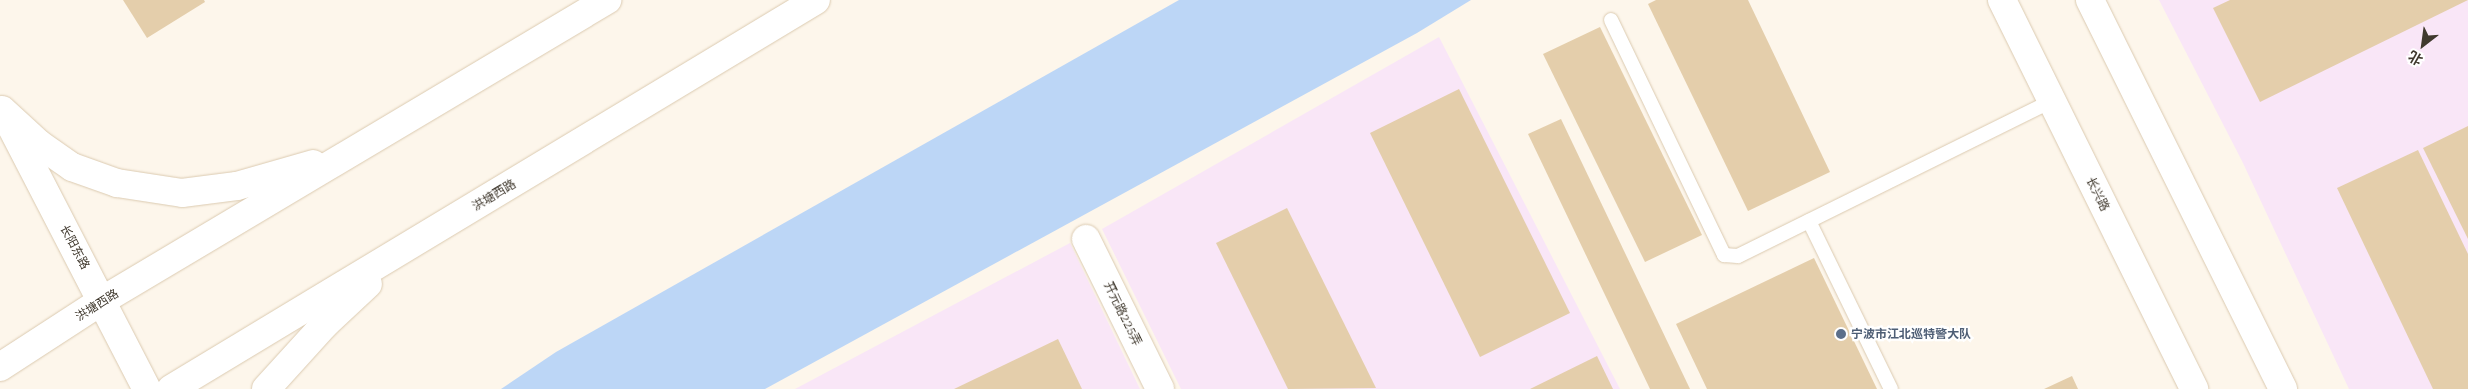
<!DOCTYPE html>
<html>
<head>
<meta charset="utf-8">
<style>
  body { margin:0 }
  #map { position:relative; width:2468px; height:389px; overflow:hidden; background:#fdf6eb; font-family:"IBM Plex Serif","Noto Sans SC",serif }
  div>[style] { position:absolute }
  .industrial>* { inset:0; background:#f9e6f7 }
  .water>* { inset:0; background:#bcd6f6 }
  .building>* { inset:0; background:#e4ceab }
  .roads { filter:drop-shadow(0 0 1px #dbcab0) drop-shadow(0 0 1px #dbcab0) }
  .lane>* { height:14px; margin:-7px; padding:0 7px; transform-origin:7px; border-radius:7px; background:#fff }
  .street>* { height:28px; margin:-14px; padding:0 14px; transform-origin:14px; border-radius:14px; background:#fff }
  .secondary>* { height:28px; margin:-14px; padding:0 14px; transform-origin:14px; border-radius:14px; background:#fff }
  .dots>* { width:14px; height:14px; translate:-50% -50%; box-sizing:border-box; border:2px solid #fff; border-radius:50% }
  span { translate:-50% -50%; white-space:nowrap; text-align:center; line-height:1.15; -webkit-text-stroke:4.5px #fff; paint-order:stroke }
  .street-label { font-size:12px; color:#40392e }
  .service-label { font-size:12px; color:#4e5e75; font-weight:700 }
  .left { translate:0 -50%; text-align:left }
  .north { position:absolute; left:2398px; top:20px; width:50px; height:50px; -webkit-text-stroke:4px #fff; paint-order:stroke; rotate:210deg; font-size:14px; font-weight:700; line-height:20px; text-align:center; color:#40392e }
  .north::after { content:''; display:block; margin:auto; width:18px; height:22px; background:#40392e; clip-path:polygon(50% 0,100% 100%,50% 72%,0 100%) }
</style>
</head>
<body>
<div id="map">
  <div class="industrial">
    <i style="clip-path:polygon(2159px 0,2468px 0,2468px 389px,2349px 389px,2242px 161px)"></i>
    <i style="clip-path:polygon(1439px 37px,1620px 389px,1181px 389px,1102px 229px)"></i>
    <i style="clip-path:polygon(1070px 243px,1140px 389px,795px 389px)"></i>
  </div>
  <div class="water">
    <i style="clip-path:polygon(1179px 0,1471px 0,1417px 33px,765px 389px,501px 389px,556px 352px)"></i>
  </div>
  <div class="building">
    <i style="clip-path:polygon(123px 0,204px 0,205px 2px,147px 38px)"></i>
    <i style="clip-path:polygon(1656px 0,1748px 0,1830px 172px,1748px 211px,1648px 4px)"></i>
    <i style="clip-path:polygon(2230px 0,2468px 0,2260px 102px,2213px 8px)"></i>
    <i style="clip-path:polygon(1600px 27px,1702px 235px,1645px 262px,1543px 54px)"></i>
    <i style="clip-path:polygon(1459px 89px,1570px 313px,1480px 357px,1370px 133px)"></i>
    <i style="clip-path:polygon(1561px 119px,1690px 389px,1650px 389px,1528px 134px)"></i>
    <i style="clip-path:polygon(2468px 126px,2468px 239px,2423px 148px)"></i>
    <i style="clip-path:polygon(2418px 150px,2468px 254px,2468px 389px,2433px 389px,2337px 188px)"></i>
    <i style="clip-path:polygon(1287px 208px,1376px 388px,1288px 389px,1216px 243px)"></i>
    <i style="clip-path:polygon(1814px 258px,1877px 389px,1707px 389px,1676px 324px)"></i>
    <i style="clip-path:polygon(1058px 339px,1082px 389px,954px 389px)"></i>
    <i style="clip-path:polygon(1597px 356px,1613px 389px,1530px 389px)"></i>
    <i style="clip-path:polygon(2072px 376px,2078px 389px,2044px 389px)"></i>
  </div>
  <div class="roads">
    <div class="lane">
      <i style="left:1611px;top:20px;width:261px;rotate:64.3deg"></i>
      <i style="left:1724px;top:255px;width:14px;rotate:4deg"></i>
      <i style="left:1738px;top:256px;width:349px;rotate:-26.3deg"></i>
      <i style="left:1809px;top:221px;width:187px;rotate:64deg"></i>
    </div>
    <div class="street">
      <i style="left:1086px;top:239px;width:167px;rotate:63.7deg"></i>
    </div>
    <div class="secondary">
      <i style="left:2002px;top:0;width:434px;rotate:63.7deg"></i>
      <i style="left:2090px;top:0;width:434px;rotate:63.6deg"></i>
      <i style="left:2px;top:110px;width:50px;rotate:42.6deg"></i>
      <i style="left:39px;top:144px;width:40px;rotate:34.9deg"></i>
      <i style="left:72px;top:167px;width:48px;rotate:19.6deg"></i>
      <i style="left:117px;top:183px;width:66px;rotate:8.7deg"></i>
      <i style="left:182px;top:193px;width:55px;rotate:-7.3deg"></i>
      <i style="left:237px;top:186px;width:79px;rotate:-16.1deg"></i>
      <i style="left:11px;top:126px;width:296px;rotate:62.7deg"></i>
      <i style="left:0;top:367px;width:123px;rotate:-33deg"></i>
      <i style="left:103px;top:300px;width:587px;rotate:-30.76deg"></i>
      <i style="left:171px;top:389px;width:753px;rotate:-31.09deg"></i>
      <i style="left:266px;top:389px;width:86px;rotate:-47.8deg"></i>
      <i style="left:324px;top:325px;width:60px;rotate:-43deg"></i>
    </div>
  </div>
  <div class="dots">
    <i style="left:1841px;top:334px;background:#5c6f8a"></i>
  </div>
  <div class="street-label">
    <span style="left:2098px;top:194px;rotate:64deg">长兴路</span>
    <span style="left:494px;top:195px;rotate:-31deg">洪塘西路</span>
    <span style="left:75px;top:247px;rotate:62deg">长阳东路</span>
    <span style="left:97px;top:305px;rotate:-32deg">洪塘西路</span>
    <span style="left:1123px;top:314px;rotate:64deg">开元路225弄</span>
  </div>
  <div class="service-label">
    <span class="left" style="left:1851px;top:334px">宁波市江北巡特警大队</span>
  </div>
  <div class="north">北</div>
</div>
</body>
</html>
